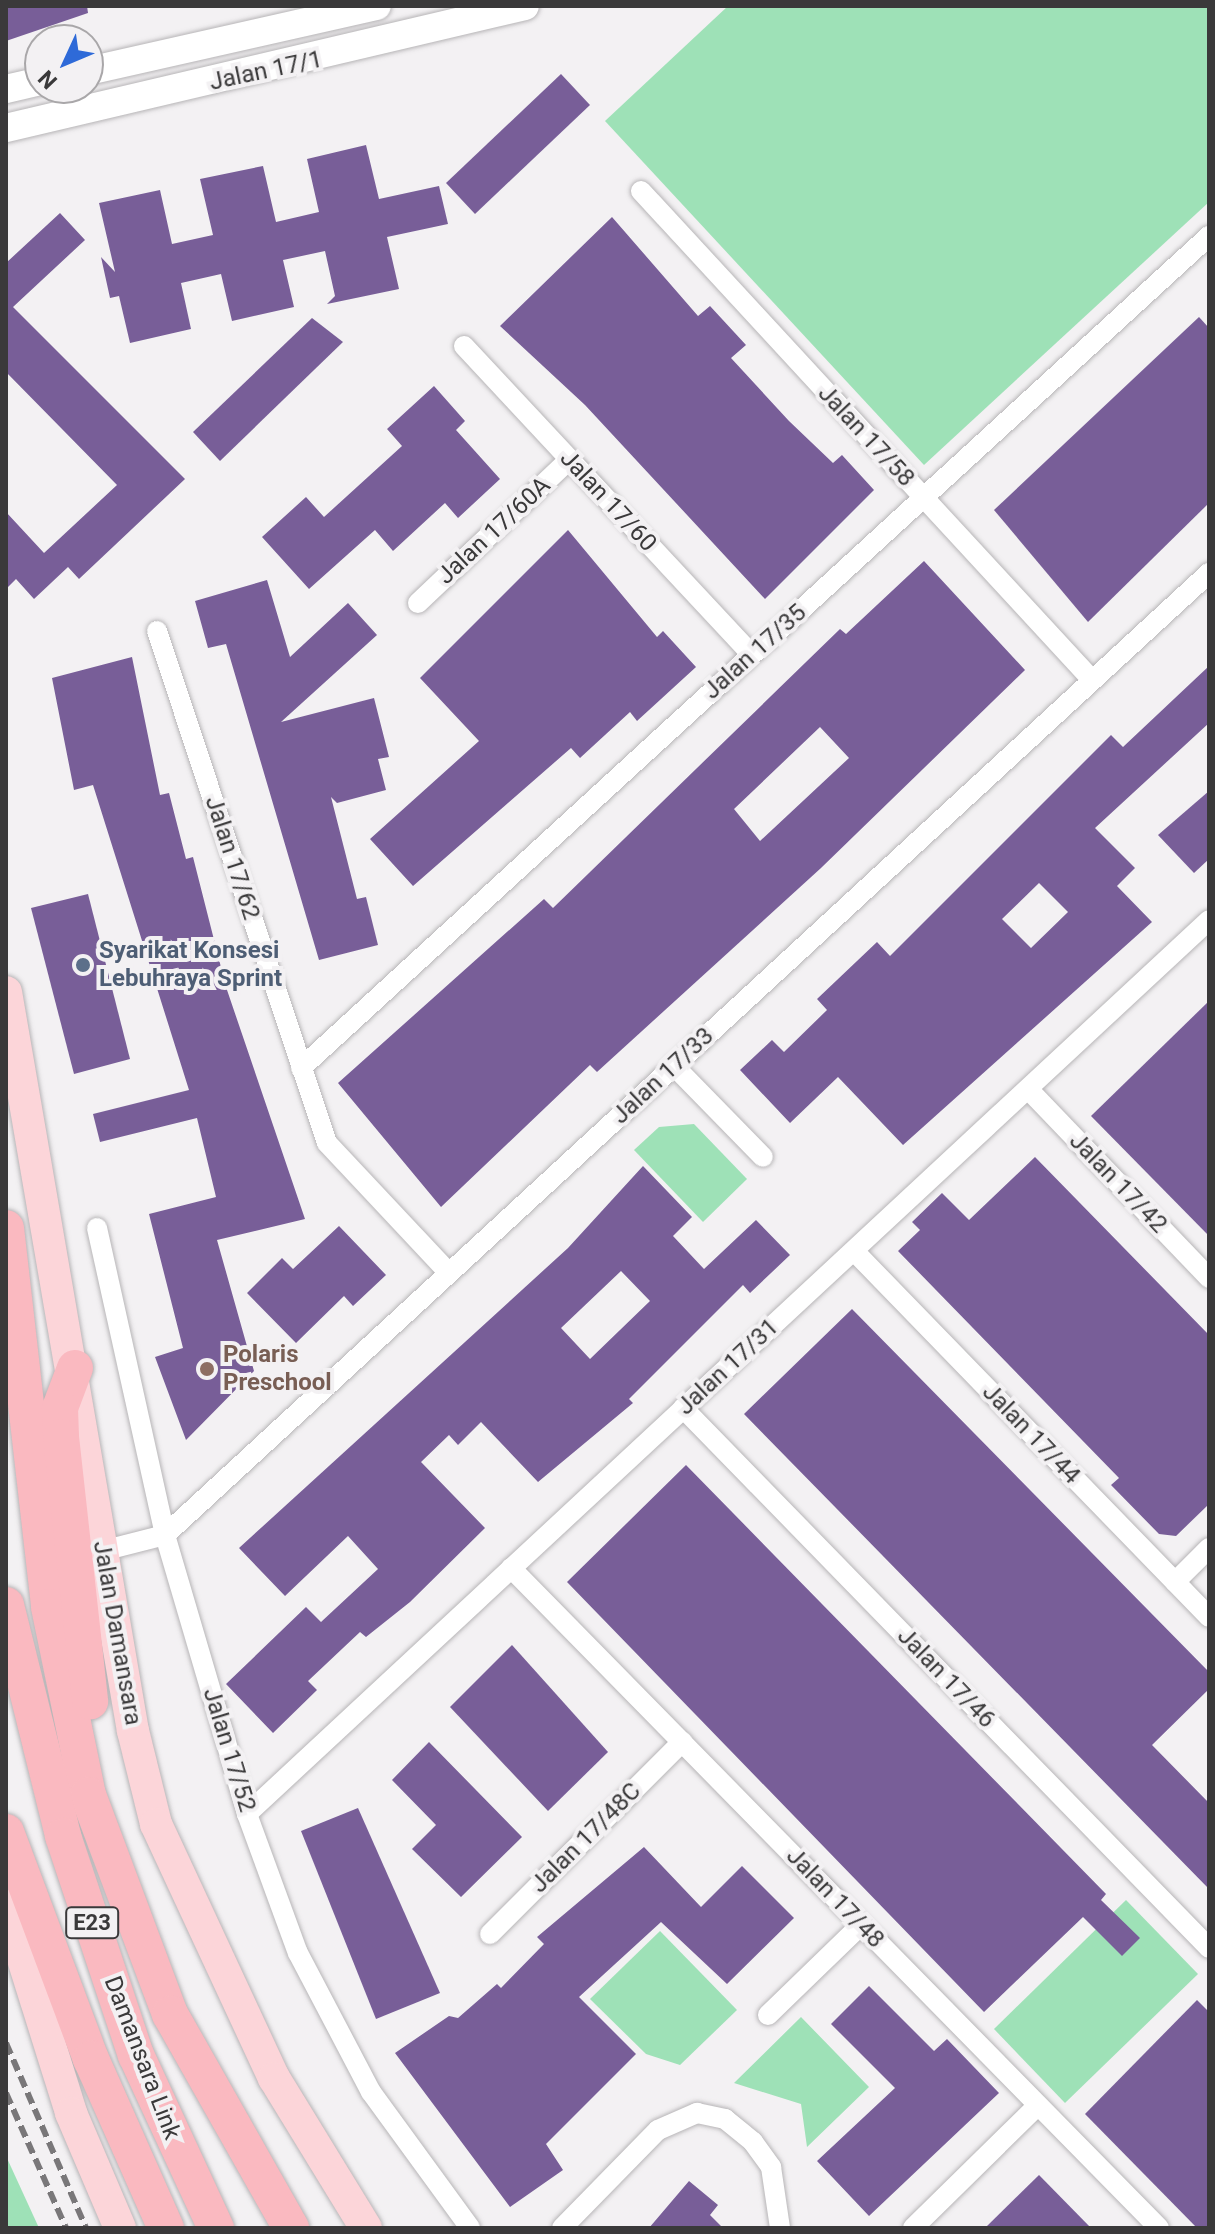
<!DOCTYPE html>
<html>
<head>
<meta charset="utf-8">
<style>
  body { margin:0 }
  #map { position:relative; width:1215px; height:2234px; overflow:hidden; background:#f3f1f3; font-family:Roboto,sans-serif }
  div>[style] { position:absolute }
  .green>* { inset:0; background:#9ee1b7 }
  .building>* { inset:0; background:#785e98 }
  .roads { filter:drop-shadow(0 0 2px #b7b5b7) drop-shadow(0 0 2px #b7b5b7) }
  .street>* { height:20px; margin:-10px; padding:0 10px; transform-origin:10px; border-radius:10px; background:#fff }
  .secondary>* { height:28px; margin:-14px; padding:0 14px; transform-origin:14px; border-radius:14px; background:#fff }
  .primary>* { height:32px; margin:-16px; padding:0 16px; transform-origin:16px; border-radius:16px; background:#fcd5d9 }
  .highway>* { height:36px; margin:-18px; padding:0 18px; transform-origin:18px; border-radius:18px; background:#fab9c0 }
  .rail>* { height:6px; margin-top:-3px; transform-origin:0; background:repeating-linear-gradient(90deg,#797779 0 12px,transparent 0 18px) }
  .dots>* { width:22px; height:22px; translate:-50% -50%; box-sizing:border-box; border:4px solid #f3f1f3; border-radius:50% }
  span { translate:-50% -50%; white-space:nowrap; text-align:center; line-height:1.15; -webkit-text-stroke:8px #f3f1f3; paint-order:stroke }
  .shield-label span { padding:2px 6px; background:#f3f1f3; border:2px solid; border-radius:6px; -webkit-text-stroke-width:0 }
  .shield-label { font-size:22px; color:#3a393a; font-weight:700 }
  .street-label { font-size:24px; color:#3a393a }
  .service-label { font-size:24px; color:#4e5e75; font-weight:700 }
  .left { translate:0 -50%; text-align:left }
  .education-label { font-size:24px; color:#785e54; font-weight:700 }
  .frame { position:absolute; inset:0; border:8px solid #3a393a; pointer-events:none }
  .north { position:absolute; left:24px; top:24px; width:80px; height:80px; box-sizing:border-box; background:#f3f1f3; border:2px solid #a9a7a9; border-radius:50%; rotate:226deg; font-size:22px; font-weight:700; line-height:32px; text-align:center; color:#3a393a }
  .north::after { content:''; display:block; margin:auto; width:28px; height:36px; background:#2e6ad8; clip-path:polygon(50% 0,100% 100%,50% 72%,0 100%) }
</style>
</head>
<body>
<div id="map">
  <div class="green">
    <i style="clip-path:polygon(728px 6px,1209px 6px,1209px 202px,924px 465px,605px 121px)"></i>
    <i style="clip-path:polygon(694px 1124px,747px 1179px,703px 1222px,634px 1150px,659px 1127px)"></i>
    <i style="clip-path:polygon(1126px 1900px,1198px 1974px,1065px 2103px,994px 2029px)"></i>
    <i style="clip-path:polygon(660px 1931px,737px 2010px,680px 2065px,646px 2054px,590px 1999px)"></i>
    <i style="clip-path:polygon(801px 2017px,869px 2087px,807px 2147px,801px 2104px,734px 2083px)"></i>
    <i style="clip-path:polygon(6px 2156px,39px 2228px,6px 2228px)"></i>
  </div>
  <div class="building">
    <i style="clip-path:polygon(6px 6px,87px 6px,88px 13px,6px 41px)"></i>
    <i style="clip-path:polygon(561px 74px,590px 105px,475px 214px,446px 183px)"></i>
    <i style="clip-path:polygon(366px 145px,379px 199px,439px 186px,448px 224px,387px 237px,399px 289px,327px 304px,335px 296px,325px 251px,283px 260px,294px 307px,232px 321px,221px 274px,181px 283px,191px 329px,130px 343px,119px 296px,110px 298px,101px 257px,115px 272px,99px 203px,160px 190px,172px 244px,213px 235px,200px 179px,263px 166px,276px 222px,319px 212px,307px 159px)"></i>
    <i style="clip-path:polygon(60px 213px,85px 240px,13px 307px,185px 479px,79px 579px,68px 567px,34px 599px,16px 579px,6px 589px,6px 512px,44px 553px,117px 485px,6px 372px,6px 263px)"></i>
    <i style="clip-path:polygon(612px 217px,698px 316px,710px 306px,746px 345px,731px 358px,789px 421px,833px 463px,842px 455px,874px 490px,765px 599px,585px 405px,500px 326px)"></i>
    <i style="clip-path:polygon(1199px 317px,1209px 328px,1209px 503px,1088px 622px,994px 510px)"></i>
    <i style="clip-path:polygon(312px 318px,343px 342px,220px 461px,193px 432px)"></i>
    <i style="clip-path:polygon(434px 386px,465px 421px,456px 430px,500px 479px,458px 518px,445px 503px,393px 551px,375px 530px,309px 589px,262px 537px,306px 497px,324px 517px,402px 446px,387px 429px)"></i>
    <i style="clip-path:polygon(568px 530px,657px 637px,663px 631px,696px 667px,637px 721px,630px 712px,580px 758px,571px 748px,413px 886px,370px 839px,479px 741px,420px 678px)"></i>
    <i style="clip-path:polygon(evenodd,924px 561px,1025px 670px,821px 868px,597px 1072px,590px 1065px,441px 1207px,338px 1083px,544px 899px,553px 908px,840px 629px,846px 634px,924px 561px,820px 727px,849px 758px,760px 841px,734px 809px,820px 727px)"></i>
    <i style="clip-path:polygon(267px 580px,290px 657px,348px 603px,377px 635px,281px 722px,374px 698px,389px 757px,378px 759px,386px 790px,337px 803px,331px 797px,357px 899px,366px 897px,378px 945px,319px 960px,226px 644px,208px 648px,195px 601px)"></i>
    <i style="clip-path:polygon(132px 657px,160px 795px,169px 793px,186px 859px,193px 857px,226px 987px,305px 1219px,217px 1240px,254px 1371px,186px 1440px,155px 1357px,183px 1348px,149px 1214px,216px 1197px,197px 1118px,100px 1142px,93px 1114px,189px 1090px,93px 785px,74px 790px,52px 678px)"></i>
    <i style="clip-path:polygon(evenodd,1209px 666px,1209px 723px,1095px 828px,1135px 868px,1117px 886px,1152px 922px,903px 1145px,838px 1077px,790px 1123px,740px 1070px,772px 1040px,784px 1052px,827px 1010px,817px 999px,877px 942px,890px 956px,1111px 735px,1123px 747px,1209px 666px,1039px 883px,1068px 912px,1031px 948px,1002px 919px,1039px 883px)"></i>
    <i style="clip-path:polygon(1209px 791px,1209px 859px,1194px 873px,1158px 835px)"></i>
    <i style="clip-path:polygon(88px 894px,130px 1059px,74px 1074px,31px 908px)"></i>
    <i style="clip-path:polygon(1209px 1001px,1209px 1236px,1091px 1116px)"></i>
    <i style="clip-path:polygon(1035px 1157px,1209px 1335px,1209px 1504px,1176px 1536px,1159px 1534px,1111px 1485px,1119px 1478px,898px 1251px,920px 1230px,912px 1222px,942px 1193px,969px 1220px)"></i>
    <i style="clip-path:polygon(evenodd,643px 1166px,692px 1217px,673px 1236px,704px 1269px,756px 1220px,790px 1255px,750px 1293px,743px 1285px,629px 1399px,633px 1403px,538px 1482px,481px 1422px,458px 1445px,449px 1435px,421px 1462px,485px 1528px,410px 1602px,366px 1637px,360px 1632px,308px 1681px,317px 1690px,273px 1733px,226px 1684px,306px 1607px,321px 1622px,378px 1569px,348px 1536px,285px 1596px,239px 1548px,568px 1248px,643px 1166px,621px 1271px,650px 1301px,590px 1359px,561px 1328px,621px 1271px)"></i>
    <i style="clip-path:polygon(339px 1226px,386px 1275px,353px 1306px,344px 1296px,296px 1343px,247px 1293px,282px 1258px,293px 1269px)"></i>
    <i style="clip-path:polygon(852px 1309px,1209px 1672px,1209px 1689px,1152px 1745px,1209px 1803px,1209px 1889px,744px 1414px)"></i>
    <i style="clip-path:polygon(686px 1465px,1106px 1894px,1101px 1900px,1140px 1938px,1122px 1956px,1083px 1917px,984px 2012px,567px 1582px)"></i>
    <i style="clip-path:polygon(512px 1645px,608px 1752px,548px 1811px,450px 1707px)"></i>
    <i style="clip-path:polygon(429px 1742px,522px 1837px,461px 1897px,412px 1849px,436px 1825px,392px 1780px)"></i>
    <i style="clip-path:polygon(358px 1808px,440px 1993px,376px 2019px,301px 1831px)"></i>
    <i style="clip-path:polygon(644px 1847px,701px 1907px,742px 1866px,794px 1918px,727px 1984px,661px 1922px,579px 1997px,636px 2054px,546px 2144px,563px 2170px,510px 2207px,395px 2053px,449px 2016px,458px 2018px,497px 1984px,501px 1988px,544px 1944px,537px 1937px)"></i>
    <i style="clip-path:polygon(869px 1986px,934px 2051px,947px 2039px,999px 2093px,869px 2216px,817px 2161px,895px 2088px,831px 2024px)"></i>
    <i style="clip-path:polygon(1197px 2000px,1209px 2012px,1209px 2228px,1197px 2228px,1085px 2114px)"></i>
    <i style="clip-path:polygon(1039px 2175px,1091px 2228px,985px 2228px)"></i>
    <i style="clip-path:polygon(689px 2181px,718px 2205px,710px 2215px,723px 2228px,649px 2228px)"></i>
  </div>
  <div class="roads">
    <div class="street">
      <i style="left:641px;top:191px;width:665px;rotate:47.31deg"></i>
      <i style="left:464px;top:346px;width:422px;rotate:47deg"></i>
      <i style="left:418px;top:603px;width:209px;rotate:-43.5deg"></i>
      <i style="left:157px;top:631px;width:539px;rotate:71.63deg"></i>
      <i style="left:327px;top:1143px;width:178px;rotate:46.8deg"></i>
      <i style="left:674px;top:1066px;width:127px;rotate:45.6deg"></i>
      <i style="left:301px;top:1068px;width:1232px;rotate:-42.5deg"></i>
      <i style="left:1028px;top:1089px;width:262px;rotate:46.2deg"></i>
      <i style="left:97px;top:1228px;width:314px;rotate:77.5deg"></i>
      <i style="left:165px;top:1535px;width:291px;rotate:73.6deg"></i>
      <i style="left:247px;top:1814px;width:148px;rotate:69.9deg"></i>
      <i style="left:298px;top:1953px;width:157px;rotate:62.3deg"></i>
      <i style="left:371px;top:2092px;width:168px;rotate:53.9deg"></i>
      <i style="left:854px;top:1251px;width:510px;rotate:45.87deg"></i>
      <i style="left:683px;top:1408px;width:754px;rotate:45.75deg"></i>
      <i style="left:102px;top:1551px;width:65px;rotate:-14.3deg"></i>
      <i style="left:165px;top:1535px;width:1420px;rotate:-42.66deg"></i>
      <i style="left:511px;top:1568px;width:925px;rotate:45.53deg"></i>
      <i style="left:1175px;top:1582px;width:48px;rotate:-45deg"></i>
      <i style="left:247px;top:1814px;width:1313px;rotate:-42.9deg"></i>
      <i style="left:490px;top:1934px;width:272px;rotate:-45deg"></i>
      <i style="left:768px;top:2015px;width:129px;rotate:-44.1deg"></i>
      <i style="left:562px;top:2228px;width:137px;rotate:-45.6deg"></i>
      <i style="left:658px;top:2130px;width:43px;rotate:-23.6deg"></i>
      <i style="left:697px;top:2113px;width:29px;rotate:12deg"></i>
      <i style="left:725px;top:2119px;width:36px;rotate:39deg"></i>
      <i style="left:753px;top:2142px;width:31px;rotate:54deg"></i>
      <i style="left:771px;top:2167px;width:62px;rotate:81.6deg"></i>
      <i style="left:913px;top:2228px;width:175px;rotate:-44.5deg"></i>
    </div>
    <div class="secondary">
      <i style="left:88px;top:71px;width:296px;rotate:-12.7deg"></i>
      <i style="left:6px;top:89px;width:35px;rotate:-13deg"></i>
      <i style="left:6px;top:128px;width:533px;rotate:-13.23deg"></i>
    </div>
    <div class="primary">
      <i style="left:6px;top:992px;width:750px;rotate:80.25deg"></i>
      <i style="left:133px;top:1731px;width:96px;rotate:76.1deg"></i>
      <i style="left:156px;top:1824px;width:280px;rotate:65.1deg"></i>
      <i style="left:274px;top:2078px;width:176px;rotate:58.5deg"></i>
      <i style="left:6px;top:1905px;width:218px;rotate:72.6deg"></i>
      <i style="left:71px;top:2113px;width:125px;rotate:66.9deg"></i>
    </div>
    <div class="highway">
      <i style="left:6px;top:1228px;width:381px;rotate:83.5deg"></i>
      <i style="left:49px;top:1607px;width:192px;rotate:78.3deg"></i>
      <i style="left:88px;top:1795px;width:234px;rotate:69.5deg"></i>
      <i style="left:170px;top:2014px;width:246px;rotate:60.5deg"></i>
      <i style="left:75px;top:1368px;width:43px;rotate:110.6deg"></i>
      <i style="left:60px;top:1408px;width:29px;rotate:88deg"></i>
      <i style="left:61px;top:1437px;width:266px;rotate:83.7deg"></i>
      <i style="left:6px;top:1605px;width:238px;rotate:76.1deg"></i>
      <i style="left:63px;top:1836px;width:231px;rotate:71.6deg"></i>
      <i style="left:136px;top:2055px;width:191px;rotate:65.2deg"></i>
      <i style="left:6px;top:1832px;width:242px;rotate:69.5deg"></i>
      <i style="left:91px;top:2059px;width:185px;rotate:66.1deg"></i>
    </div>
  </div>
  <div class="rail">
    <i style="left:6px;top:2043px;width:202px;rotate:66.6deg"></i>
    <i style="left:6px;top:2093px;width:148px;rotate:66deg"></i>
  </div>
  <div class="dots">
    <i style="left:83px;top:965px;background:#5c6f8a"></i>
    <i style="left:207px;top:1369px;background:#8d6e63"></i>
  </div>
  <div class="shield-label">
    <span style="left:92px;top:1923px">E23</span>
  </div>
  <div class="street-label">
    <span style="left:266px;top:71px;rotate:-12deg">Jalan 17/1</span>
    <span style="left:866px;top:436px;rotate:47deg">Jalan 17/58</span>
    <span style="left:608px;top:501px;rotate:47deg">Jalan 17/60</span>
    <span style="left:494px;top:531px;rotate:-43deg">Jalan 17/60A</span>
    <span style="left:755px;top:652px;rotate:-42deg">Jalan 17/35</span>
    <span style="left:232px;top:858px;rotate:72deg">Jalan 17/62</span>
    <span style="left:663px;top:1076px;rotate:-43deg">Jalan 17/33</span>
    <span style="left:1118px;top:1183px;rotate:46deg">Jalan 17/42</span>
    <span style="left:728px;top:1367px;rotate:-43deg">Jalan 17/31</span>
    <span style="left:1031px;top:1434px;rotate:46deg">Jalan 17/44</span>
    <span style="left:117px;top:1633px;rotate:80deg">Jalan Damansara</span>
    <span style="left:946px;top:1678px;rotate:46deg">Jalan 17/46</span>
    <span style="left:229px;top:1750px;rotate:73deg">Jalan 17/52</span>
    <span style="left:586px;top:1838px;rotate:-45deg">Jalan 17/48C</span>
    <span style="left:835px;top:1898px;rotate:46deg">Jalan 17/48</span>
    <span style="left:142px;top:2058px;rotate:69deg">Damansara Link</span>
  </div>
  <div class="service-label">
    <span class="left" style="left:99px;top:965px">Syarikat Konsesi<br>Lebuhraya Sprint</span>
  </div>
  <div class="education-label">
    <span class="left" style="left:223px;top:1369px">Polaris<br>Preschool</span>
  </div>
  <div class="frame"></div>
  <div class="north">N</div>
</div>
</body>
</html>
